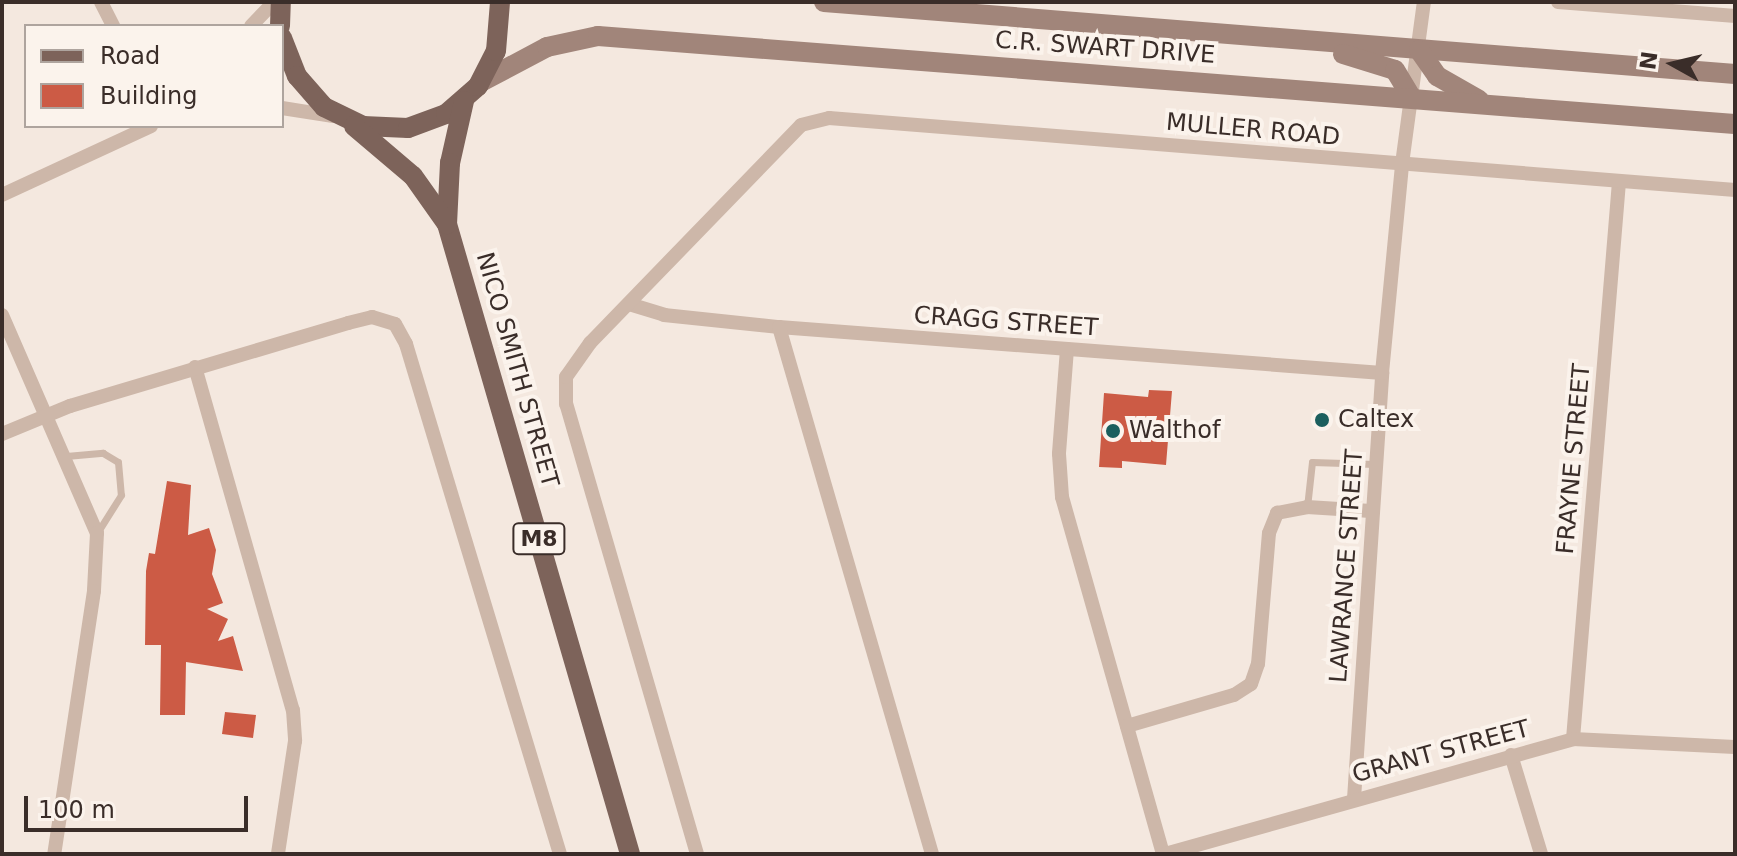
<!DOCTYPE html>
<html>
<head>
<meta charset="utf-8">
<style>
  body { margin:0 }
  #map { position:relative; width:1737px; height:856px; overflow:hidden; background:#f4e8df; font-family:"DejaVu Sans",sans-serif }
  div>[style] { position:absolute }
  .building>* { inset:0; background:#cc5b45 }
  .service>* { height:7px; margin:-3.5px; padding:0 3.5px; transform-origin:3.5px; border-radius:3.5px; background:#cdb7a9 }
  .minor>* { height:14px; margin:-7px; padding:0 7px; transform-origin:7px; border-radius:7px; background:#cdb7a9 }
  .secondary>* { height:20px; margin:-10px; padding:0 10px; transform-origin:10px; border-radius:10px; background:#a1857a }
  .primary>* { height:20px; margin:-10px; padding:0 10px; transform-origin:10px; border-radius:10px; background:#7d635a }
  .dots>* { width:22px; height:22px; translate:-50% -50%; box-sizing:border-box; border:4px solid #fbf3ec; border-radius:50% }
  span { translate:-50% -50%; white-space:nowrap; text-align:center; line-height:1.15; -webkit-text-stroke:8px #fbf3ec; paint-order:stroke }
  .shield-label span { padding:2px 6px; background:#fbf3ec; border:2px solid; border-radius:6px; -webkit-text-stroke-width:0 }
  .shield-label { font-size:22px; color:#3a2d29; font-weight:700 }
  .street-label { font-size:24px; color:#3a2d29 }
  .poi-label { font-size:24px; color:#3a2d29 }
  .left { translate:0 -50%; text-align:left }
  .frame { position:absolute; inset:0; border:4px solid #3a2d29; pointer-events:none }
  .legend { position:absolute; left:24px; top:24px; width:260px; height:104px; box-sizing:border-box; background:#fbf3ec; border:2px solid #aea49e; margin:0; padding:10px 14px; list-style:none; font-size:24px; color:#3a2d29 }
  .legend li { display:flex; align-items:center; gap:16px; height:40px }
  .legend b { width:40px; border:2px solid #aea49e }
  .north { position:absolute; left:1633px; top:24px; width:80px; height:80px; -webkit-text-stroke:6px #fbf3ec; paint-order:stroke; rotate:278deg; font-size:22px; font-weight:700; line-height:32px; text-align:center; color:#3a2d29 }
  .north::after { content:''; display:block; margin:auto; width:28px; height:36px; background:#3a2d29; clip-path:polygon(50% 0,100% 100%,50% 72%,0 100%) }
  .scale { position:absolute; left:24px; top:796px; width:224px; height:36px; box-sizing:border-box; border:4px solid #3a2d29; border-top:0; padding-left:10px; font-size:24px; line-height:28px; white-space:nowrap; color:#3a2d29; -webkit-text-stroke:6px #fbf3ec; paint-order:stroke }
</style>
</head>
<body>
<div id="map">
  <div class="building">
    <i style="clip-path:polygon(1149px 390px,1172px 391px,1166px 465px,1122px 461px,1122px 468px,1099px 467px,1104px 393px,1148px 397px)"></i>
    <i style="clip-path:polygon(167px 481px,191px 485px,188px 535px,209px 528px,216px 550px,212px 574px,223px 603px,207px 609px,228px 619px,218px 641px,233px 636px,243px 671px,186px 662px,185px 715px,160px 715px,161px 645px,145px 645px,146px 571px,149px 553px,155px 554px)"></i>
    <i style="clip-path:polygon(225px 712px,256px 715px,253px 738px,222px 734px)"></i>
  </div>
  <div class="service">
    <i style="left:66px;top:456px;width:37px;rotate:-5deg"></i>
    <i style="left:103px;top:453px;width:17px;rotate:31deg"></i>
    <i style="left:118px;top:462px;width:33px;rotate:85deg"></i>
    <i style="left:121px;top:495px;width:45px;rotate:122.3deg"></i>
    <i style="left:1307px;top:507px;width:45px;rotate:-83.7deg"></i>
    <i style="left:1312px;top:462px;width:63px;rotate:1.8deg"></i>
  </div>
  <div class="minor">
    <i style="left:101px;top:2px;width:27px;rotate:63deg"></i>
    <i style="left:1558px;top:2px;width:178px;rotate:4.5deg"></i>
    <i style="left:251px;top:26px;width:33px;rotate:-46deg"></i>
    <i style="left:282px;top:108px;width:52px;rotate:8.9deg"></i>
    <i style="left:2px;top:195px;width:164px;rotate:-24.8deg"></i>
    <i style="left:629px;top:304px;width:37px;rotate:17deg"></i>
    <i style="left:664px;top:315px;width:116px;rotate:6deg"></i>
    <i style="left:779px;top:327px;width:605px;rotate:4.36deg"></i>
    <i style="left:2px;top:315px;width:238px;rotate:66.5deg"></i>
    <i style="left:97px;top:533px;width:58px;rotate:93deg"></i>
    <i style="left:94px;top:591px;width:266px;rotate:98.6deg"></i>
    <i style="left:779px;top:327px;width:549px;rotate:73.81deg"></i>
    <i style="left:1067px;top:349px;width:105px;rotate:94.4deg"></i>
    <i style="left:1059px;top:454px;width:43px;rotate:86deg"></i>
    <i style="left:1062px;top:497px;width:371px;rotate:74.2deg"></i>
    <i style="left:195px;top:367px;width:357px;rotate:74.1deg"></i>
    <i style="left:293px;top:710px;width:31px;rotate:86deg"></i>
    <i style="left:295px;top:741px;width:114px;rotate:98.6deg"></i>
    <i style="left:2px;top:434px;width:74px;rotate:-22.4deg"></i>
    <i style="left:70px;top:406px;width:290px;rotate:-16.6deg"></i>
    <i style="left:348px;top:323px;width:25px;rotate:-14deg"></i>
    <i style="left:372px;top:317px;width:24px;rotate:17deg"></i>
    <i style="left:395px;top:324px;width:23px;rotate:61deg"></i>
    <i style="left:406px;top:344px;width:533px;rotate:73.2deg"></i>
    <i style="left:1127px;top:726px;width:111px;rotate:-16.2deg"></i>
    <i style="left:1234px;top:695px;width:20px;rotate:-33deg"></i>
    <i style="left:1251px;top:684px;width:21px;rotate:-71deg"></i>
    <i style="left:1258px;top:664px;width:131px;rotate:-85.2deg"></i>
    <i style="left:1269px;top:533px;width:22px;rotate:-68deg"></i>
    <i style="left:1277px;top:513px;width:31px;rotate:-11deg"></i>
    <i style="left:1307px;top:507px;width:64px;rotate:3.6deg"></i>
    <i style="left:1573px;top:739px;width:559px;rotate:-85.28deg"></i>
    <i style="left:1511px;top:755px;width:103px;rotate:73.1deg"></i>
    <i style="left:1354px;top:799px;width:427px;rotate:-86.2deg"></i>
    <i style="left:1382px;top:373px;width:210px;rotate:-84.5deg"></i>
    <i style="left:1402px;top:164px;width:163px;rotate:-82.3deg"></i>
    <i style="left:697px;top:854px;width:469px;rotate:-106.2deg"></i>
    <i style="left:566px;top:404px;width:27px;rotate:-90deg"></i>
    <i style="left:566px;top:377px;width:42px;rotate:-54.8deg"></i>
    <i style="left:590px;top:343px;width:303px;rotate:-45.9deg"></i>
    <i style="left:801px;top:125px;width:29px;rotate:-14deg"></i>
    <i style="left:829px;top:118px;width:909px;rotate:4.54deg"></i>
    <i style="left:1165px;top:854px;width:424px;rotate:-15.7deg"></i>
    <i style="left:1573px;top:739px;width:162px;rotate:2.8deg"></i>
  </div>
  <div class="secondary">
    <i style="left:824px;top:2px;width:914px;rotate:4.52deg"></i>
    <i style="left:1419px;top:50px;width:32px;rotate:55deg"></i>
    <i style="left:1437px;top:76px;width:48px;rotate:29.7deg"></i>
    <i style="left:1343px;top:54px;width:54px;rotate:17.1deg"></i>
    <i style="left:1395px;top:70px;width:33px;rotate:59deg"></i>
    <i style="left:481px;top:82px;width:75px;rotate:-27.9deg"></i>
    <i style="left:547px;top:47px;width:52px;rotate:-12.2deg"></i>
    <i style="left:598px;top:36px;width:1140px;rotate:4.43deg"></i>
  </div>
  <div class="primary">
    <i style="left:280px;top:26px;width:24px;rotate:-88deg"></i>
    <i style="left:282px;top:38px;width:41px;rotate:68.5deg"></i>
    <i style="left:297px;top:76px;width:41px;rotate:48.9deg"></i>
    <i style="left:324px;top:107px;width:43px;rotate:26deg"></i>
    <i style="left:363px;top:126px;width:45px;rotate:2.5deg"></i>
    <i style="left:408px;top:128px;width:40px;rotate:-20.2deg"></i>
    <i style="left:446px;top:114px;width:43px;rotate:-41.2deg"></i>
    <i style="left:478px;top:86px;width:39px;rotate:-63deg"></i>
    <i style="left:496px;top:51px;width:49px;rotate:-85.3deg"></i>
    <i style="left:464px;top:101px;width:64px;rotate:102.7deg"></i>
    <i style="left:450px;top:163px;width:61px;rotate:92.8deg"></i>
    <i style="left:447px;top:224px;width:656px;rotate:73.8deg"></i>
    <i style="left:354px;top:126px;width:77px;rotate:40.3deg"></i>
    <i style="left:413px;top:176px;width:59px;rotate:54.7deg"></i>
  </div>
  <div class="dots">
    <i style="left:1322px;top:420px;background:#1c5f5e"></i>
    <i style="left:1113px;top:431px;background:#1c5f5e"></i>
  </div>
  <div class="shield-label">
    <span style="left:539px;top:539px">M8</span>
  </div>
  <div class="street-label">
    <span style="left:1105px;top:48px;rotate:4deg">C.R. SWART DRIVE</span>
    <span style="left:1253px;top:130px;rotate:5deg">MULLER ROAD</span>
    <span style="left:1006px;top:322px;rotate:4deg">CRAGG STREET</span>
    <span style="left:517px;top:370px;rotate:74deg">NICO SMITH STREET</span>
    <span style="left:1574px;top:459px;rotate:-85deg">FRAYNE STREET</span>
    <span style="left:1347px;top:566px;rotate:-86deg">LAWRANCE STREET</span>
    <span style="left:1441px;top:752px;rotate:-15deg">GRANT STREET</span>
  </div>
  <div class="poi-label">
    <span class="left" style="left:1338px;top:420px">Caltex</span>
    <span class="left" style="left:1129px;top:431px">Walthof</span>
  </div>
  <div class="frame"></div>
  <ul class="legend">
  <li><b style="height:10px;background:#7d635a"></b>Road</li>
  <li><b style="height:22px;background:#cc5b45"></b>Building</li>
  </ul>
  <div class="north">N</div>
  <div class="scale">100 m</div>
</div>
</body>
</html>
